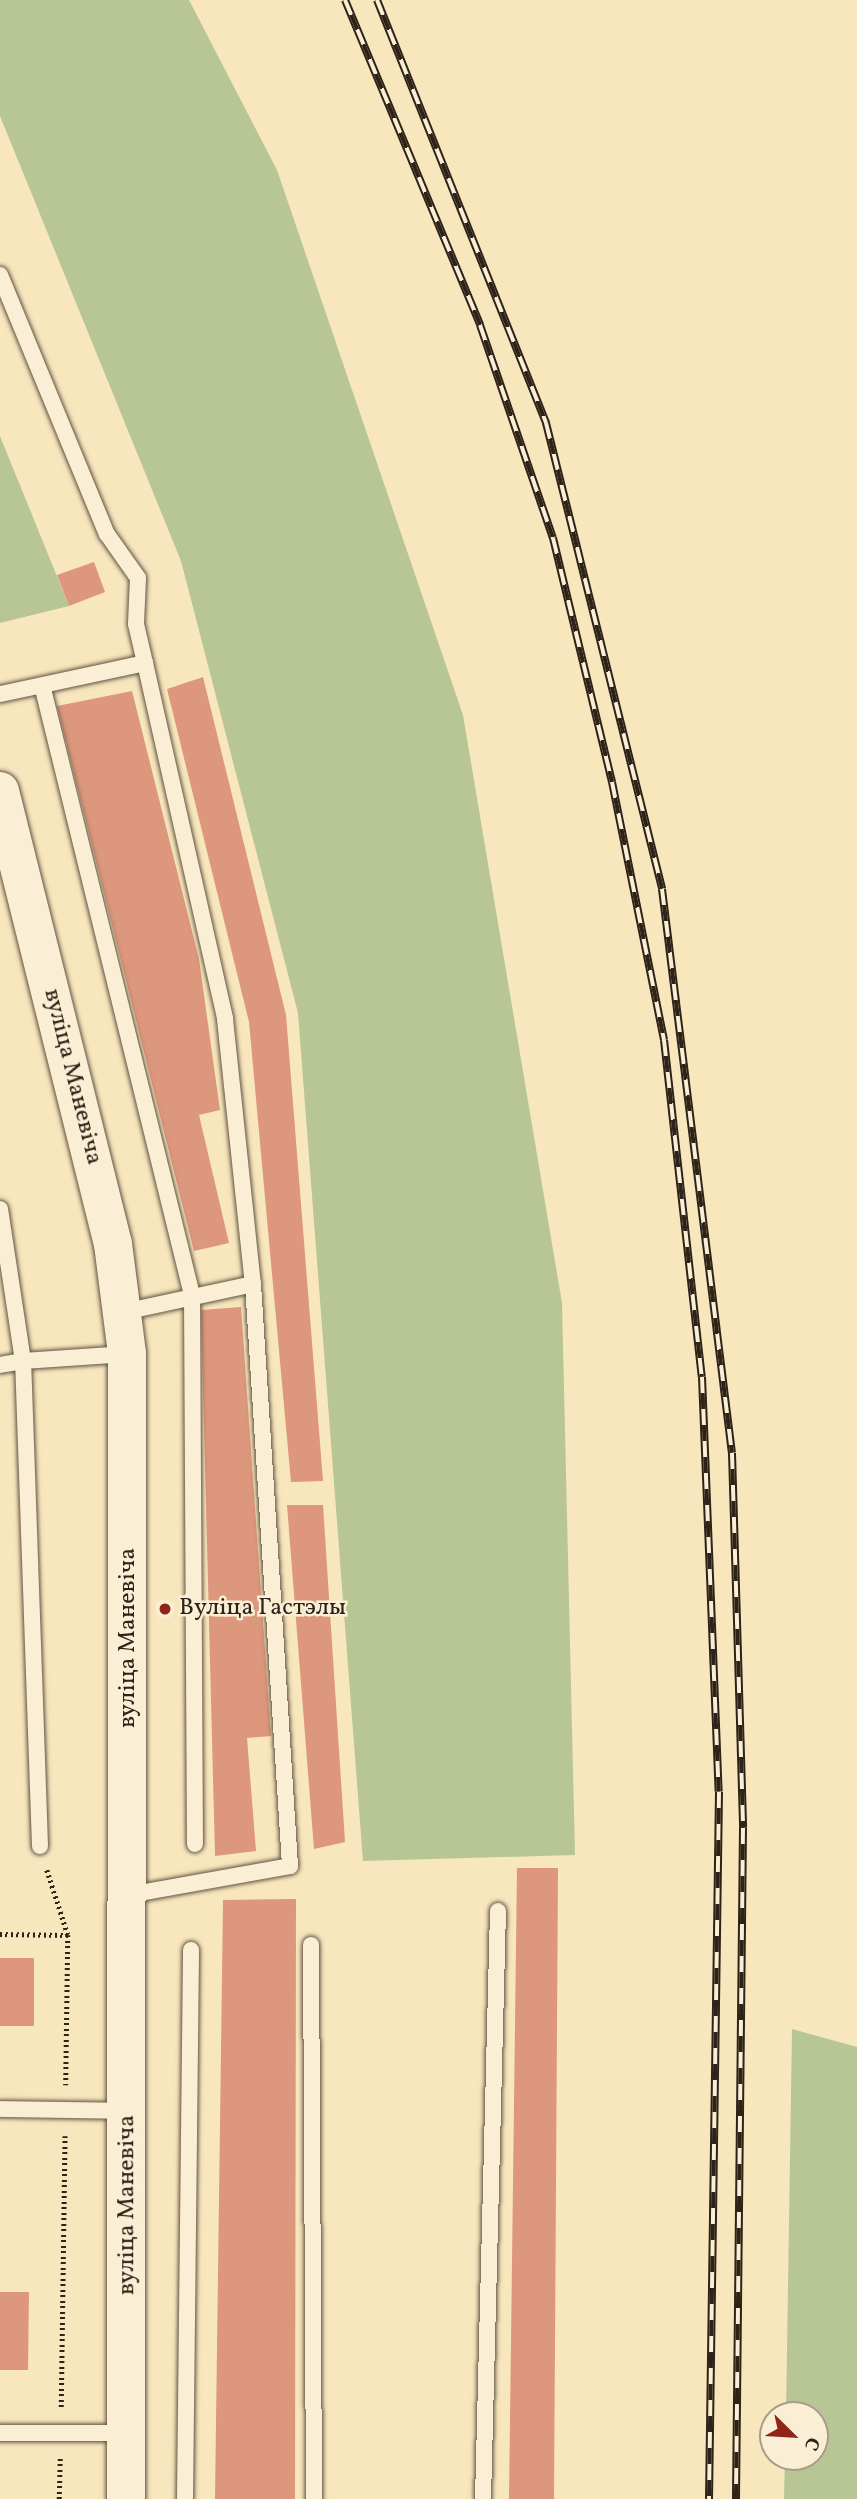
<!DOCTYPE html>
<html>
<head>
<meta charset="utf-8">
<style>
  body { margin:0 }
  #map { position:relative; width:857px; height:2499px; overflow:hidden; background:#f8e6bd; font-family:Vollkorn,serif }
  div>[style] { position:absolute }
  .green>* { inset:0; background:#b8c695 }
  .building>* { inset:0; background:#dc977d }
  .path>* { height:4.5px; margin-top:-2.25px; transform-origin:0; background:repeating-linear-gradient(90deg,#2d2319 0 2px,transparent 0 5.5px) }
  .roads { filter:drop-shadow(0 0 2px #605442) drop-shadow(0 0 2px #605442) }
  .service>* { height:16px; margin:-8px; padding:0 8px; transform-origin:8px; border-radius:8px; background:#faefd4 }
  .tertiary>* { height:38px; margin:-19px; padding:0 19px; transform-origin:19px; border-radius:19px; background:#faefd4 }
  .rail>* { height:8px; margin-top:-4px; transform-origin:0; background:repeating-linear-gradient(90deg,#faefd4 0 16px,#2d2319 0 32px); box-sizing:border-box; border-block:2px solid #2d2319 }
  .dots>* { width:19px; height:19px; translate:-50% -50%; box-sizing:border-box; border:4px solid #faefd4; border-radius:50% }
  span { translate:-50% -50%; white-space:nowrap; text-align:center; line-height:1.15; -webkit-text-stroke:5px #faefd4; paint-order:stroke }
  .street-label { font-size:24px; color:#2d2319 }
  .poi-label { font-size:24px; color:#2d2319 }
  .left { translate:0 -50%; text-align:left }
  .north { position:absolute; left:759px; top:2401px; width:70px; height:70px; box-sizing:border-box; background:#faefd4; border:2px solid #a89d89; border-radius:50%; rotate:114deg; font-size:19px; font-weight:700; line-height:28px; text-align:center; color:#2d2319 }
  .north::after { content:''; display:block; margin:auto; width:24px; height:32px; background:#8f2418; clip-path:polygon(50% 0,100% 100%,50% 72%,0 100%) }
</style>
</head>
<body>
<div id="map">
  <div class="green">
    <i style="clip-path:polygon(0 0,189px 0,277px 170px,463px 715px,562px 1303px,575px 1855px,363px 1861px,298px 1013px,181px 561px,0 116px)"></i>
    <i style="clip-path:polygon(0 436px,69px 606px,0 623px)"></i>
    <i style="clip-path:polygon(792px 2029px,857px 2047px,857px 2499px,784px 2499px,785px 2457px,815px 2457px,815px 2415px,786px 2415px)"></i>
  </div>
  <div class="building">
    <i style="clip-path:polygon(94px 562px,105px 592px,69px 606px,57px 575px)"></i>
    <i style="clip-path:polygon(203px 677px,286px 1015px,323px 1481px,291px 1482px,249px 1022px,167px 689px)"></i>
    <i style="clip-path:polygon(132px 691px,199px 959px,220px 1110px,199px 1115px,229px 1243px,194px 1251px,57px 706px)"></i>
    <i style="clip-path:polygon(241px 1307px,271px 1736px,247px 1738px,256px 1851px,215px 1856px,201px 1310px)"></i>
    <i style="clip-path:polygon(287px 1505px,323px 1505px,345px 1842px,314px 1849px)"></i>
    <i style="clip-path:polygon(517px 1868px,558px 1868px,554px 2499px,509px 2499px)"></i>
    <i style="clip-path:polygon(296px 1899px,295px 2499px,215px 2499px,223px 1900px)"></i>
    <i style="clip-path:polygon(0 1958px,34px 1958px,34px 2026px,0 2026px)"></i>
    <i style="clip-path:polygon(0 2292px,29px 2292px,28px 2370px,0 2370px)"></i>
  </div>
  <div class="path">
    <i style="left:47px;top:1870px;width:68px;rotate:72.1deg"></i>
    <i style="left:68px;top:1935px;width:150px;rotate:90.8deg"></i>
    <i style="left:0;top:1934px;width:68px;rotate:0.8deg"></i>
    <i style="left:61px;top:2407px;width:271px;rotate:-89.2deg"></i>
    <i style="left:59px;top:2499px;width:41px;rotate:-88.6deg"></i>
  </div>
  <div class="roads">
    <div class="service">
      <i style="left:0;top:275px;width:280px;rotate:67.6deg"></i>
      <i style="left:107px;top:534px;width:54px;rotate:54.8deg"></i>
      <i style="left:138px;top:578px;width:46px;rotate:92.5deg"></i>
      <i style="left:136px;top:624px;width:40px;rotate:77deg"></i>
      <i style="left:145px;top:663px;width:148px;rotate:167.9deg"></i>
      <i style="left:145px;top:663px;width:365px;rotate:77.3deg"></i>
      <i style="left:225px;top:1019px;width:266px;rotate:84deg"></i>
      <i style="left:43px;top:689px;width:624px;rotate:76.19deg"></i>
      <i style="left:192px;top:1295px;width:549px;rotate:89.69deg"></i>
      <i style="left:0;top:1209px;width:154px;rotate:81.4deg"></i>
      <i style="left:23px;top:1361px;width:23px;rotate:170deg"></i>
      <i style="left:124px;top:1312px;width:132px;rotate:-12.2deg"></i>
      <i style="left:253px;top:1284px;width:583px;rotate:86.36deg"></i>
      <i style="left:290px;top:1866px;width:164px;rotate:169.8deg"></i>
      <i style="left:40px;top:1846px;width:485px;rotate:-92deg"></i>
      <i style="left:23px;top:1361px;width:104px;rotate:-3.9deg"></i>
      <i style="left:311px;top:1945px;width:554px;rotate:89.69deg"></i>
      <i style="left:0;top:2109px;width:126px;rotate:0.9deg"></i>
      <i style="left:0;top:2433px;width:126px"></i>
      <i style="left:185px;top:2499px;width:549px;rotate:-89.37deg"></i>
      <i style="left:483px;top:2499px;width:588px;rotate:-88.54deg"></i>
    </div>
    <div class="tertiary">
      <i style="left:0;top:791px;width:467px;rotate:76deg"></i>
      <i style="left:113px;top:1244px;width:111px;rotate:82.7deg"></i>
      <i style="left:127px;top:1354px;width:1145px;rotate:90.05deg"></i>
    </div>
  </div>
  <div class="rail">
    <i style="left:345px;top:0;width:352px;rotate:67.4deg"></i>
    <i style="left:480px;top:325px;width:225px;rotate:71.1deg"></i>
    <i style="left:553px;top:538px;width:251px;rotate:76.4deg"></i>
    <i style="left:612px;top:782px;width:263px;rotate:78.6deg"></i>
    <i style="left:664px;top:1040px;width:339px;rotate:83.6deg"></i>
    <i style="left:702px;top:1377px;width:415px;rotate:87.7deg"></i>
    <i style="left:719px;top:1792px;width:707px;rotate:90.81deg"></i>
    <i style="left:377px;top:0;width:456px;rotate:68.2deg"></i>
    <i style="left:546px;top:423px;width:480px;rotate:76deg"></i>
    <i style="left:662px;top:889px;width:568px;rotate:82.93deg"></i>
    <i style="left:732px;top:1453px;width:375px;rotate:88.3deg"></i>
    <i style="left:743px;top:1828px;width:671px;rotate:90.6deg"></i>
  </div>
  <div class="dots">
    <i style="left:165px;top:1609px;background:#8f2418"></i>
  </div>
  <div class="street-label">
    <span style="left:72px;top:1077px;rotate:76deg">вуліца Маневіча</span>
    <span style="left:129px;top:1638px;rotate:-90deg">вуліца Маневіча</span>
    <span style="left:128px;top:2205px;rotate:-90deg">вуліца Маневіча</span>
  </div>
  <div class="poi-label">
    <span class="left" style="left:179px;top:1609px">Вуліца Гастэлы</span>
  </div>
  <div class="north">С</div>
</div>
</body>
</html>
